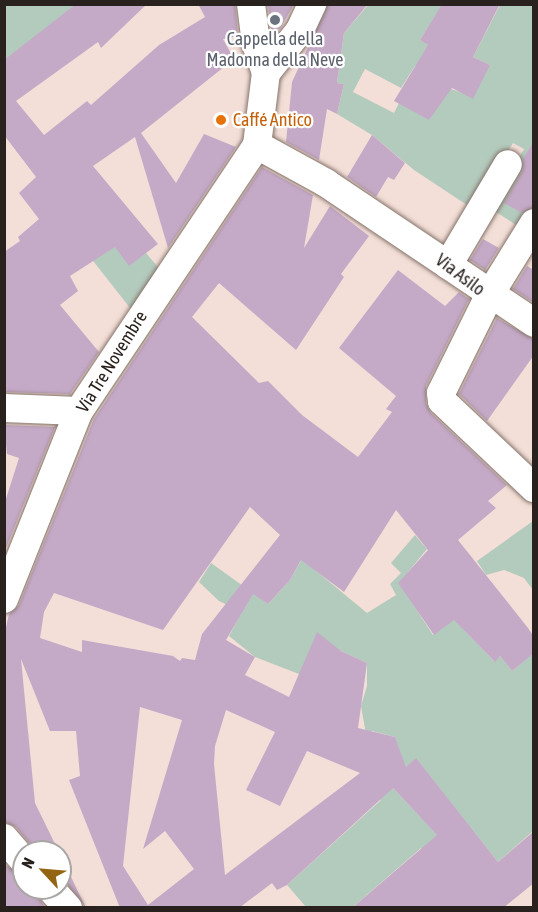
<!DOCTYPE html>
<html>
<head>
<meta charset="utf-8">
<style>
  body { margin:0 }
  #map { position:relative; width:538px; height:912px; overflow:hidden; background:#f3dfd7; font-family:"Asap Condensed",sans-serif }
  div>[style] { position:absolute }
  .green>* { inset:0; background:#b3cbbd }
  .building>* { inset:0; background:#c5aac8 }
  .roads { filter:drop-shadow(0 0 2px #84726a) drop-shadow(0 0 2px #84726a) }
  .minor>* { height:28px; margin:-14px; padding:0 14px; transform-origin:14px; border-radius:14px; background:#fff }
  .dots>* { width:16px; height:16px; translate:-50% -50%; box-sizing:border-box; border:3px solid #fff; border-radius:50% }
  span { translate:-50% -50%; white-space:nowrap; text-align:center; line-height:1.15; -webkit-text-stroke:4.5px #fff; paint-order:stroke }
  .worship-label { font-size:18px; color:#5b616d }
  .food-label { font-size:18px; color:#c56008 }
  .left { translate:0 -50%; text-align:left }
  .street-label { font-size:18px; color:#28211e }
  .frame { position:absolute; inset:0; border:6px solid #28211e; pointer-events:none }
  .north { position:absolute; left:12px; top:840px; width:60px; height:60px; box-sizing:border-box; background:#fff; border:2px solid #a9a6a5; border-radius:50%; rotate:296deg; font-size:16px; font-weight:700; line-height:24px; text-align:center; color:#28211e }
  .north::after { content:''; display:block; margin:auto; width:21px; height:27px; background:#936512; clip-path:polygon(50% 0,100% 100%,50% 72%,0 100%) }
</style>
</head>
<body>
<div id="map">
  <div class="green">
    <i style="clip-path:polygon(5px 5px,76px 5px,5px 60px)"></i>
    <i style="clip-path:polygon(evenodd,368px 5px,442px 5px,420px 40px,461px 64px,451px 89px,463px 93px,490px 65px,473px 57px,500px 5px,533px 5px,534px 215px,524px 230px,490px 208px,524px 149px,513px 143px,473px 209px,414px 170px,372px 135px,337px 114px,344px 84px,337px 83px,344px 33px,368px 5px,415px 66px,451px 89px,399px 103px,394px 113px,353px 92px,365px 69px,401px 88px,415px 66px)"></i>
    <i style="clip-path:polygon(98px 228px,146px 253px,162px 272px,134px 313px,79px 243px)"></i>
    <i style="clip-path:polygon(533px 521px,533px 590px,524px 578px,504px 570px,486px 575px,477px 561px)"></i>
    <i style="clip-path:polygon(415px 535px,427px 549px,399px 583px,433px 635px,465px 611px,465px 631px,494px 661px,500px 656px,512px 671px,533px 653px,533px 831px,498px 862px,416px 759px,388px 783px,485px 885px,459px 892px,421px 848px,353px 907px,306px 907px,287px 885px,381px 800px,373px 793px,395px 737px,372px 731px,366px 734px,361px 706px,367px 686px,367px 663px,341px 651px,299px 674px,255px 657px,229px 636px,242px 612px,219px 601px,199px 582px,211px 563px,268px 604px,290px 580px,308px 548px,315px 570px,367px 613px,396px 595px,390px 584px,401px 573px,391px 563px)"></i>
  </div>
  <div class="building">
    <i style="clip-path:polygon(76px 4px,147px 4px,101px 48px,98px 42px,16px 101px,44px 135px,87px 101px,91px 105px,159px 45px,205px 17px,198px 4px,235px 4px,238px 36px,223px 39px,234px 59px,141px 133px,176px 183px,204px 134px,236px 147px,168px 248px,135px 137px,93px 166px,158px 244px,129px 266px,115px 247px,70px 276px,78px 291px,60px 305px,99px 352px,70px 394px,4px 392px,4px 252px,20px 241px,18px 237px,39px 219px,19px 193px,36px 177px,4px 135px,4px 60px)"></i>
    <i style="clip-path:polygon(268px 4px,294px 4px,280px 29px,271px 30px)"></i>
    <i style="clip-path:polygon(328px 4px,368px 4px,344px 33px,337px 83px,344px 84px,337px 114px,327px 109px,319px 160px,286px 142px,292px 82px)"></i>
    <i style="clip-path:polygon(442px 4px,500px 4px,473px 57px,490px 65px,473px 99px,452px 88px,429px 120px,394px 101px,428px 45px,420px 40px)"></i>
    <i style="clip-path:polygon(372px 135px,405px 163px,394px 180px,388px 177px,376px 197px,347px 177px)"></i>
    <i style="clip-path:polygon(534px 141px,534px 207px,522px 213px,504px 203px,522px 172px,523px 159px)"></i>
    <i style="clip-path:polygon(evenodd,262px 167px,313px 195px,304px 248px,330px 206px,369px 236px,341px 274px,344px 277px,296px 350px,219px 283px,192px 317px,259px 383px,268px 381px,302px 415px,358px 457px,392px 412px,386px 409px,396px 396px,339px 348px,398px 270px,445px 306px,459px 292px,469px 299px,426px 386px,426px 403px,431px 413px,507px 485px,488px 501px,496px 508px,458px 540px,528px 628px,534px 637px,534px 653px,512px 671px,500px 656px,495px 662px,454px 620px,434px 635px,398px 583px,428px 550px,396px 510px,344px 592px,301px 560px,290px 580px,268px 604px,253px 594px,226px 640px,255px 657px,245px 675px,289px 697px,317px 632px,341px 651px,367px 663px,358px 728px,395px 737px,406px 767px,416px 758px,498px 862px,534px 831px,534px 883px,503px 908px,352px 908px,437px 835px,393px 788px,287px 885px,277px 890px,272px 883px,239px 908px,120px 908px,69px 780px,80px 776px,76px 731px,50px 731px,21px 659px,35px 803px,59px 852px,37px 852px,16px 827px,4px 822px,4px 636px,9px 614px,19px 605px,94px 419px,262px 167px,250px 507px,280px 535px,202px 634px,195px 660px,182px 658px,180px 661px,173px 656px,82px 640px,82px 652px,40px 638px,44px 612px,54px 593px,163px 630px,250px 507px,262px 167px,140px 707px,182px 720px,143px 849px,165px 831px,194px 869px,148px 905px,123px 866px,140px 707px,262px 167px,226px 710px,275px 732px,246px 790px,280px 806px,307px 751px,360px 773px,225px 875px,214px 764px,215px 746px,226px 710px)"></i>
    <i style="clip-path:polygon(483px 239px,499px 248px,485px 270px,470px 260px)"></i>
    <i style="clip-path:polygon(527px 266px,534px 270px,534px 303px,513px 289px)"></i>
    <i style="clip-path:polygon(497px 318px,534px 339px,534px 355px,487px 421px,459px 394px)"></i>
    <i style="clip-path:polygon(4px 425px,55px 427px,4px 553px,4px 505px,19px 458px,7px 454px)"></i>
    <i style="clip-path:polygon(60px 854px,86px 908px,60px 875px)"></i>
    <i style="clip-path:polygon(4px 864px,24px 877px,24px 888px,34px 888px,45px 908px,4px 908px)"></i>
  </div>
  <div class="roads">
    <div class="minor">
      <i style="left:266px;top:73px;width:55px;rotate:-51.7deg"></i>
      <i style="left:300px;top:30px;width:29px;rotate:-65deg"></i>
      <i style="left:257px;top:145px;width:79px;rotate:28.8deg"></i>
      <i style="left:326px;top:183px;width:251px;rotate:33.9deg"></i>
      <i style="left:534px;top:223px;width:86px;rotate:121.7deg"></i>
      <i style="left:489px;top:296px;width:108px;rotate:116.3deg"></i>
      <i style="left:441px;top:393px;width:8px;rotate:83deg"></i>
      <i style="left:442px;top:401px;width:127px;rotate:43.4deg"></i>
      <i style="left:448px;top:265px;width:117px;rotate:-59.3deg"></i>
      <i style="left:4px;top:408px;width:75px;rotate:2.3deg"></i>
      <i style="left:4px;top:599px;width:202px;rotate:-68.3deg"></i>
      <i style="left:79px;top:411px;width:320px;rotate:-56.2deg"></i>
      <i style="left:257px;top:145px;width:73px;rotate:-82.9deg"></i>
      <i style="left:266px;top:73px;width:31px;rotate:-109deg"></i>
      <i style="left:256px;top:44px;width:40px;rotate:-97.1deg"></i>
      <i style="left:4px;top:838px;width:30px;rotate:49deg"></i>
      <i style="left:50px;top:888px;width:27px;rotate:48deg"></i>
    </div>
  </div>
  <div class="dots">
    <i style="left:275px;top:20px;background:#6b7280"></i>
    <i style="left:221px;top:120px;background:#e8710a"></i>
  </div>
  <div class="worship-label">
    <span style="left:275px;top:50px">Cappella della<br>Madonna della Neve</span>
  </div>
  <div class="food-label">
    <span class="left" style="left:233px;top:120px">Caffé Antico</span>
  </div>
  <div class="street-label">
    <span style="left:460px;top:275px;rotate:37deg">Via Asilo</span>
    <span style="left:112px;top:362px;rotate:-58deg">Via Tre Novembre</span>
  </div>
  <div class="frame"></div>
  <div class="north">N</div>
</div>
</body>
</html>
